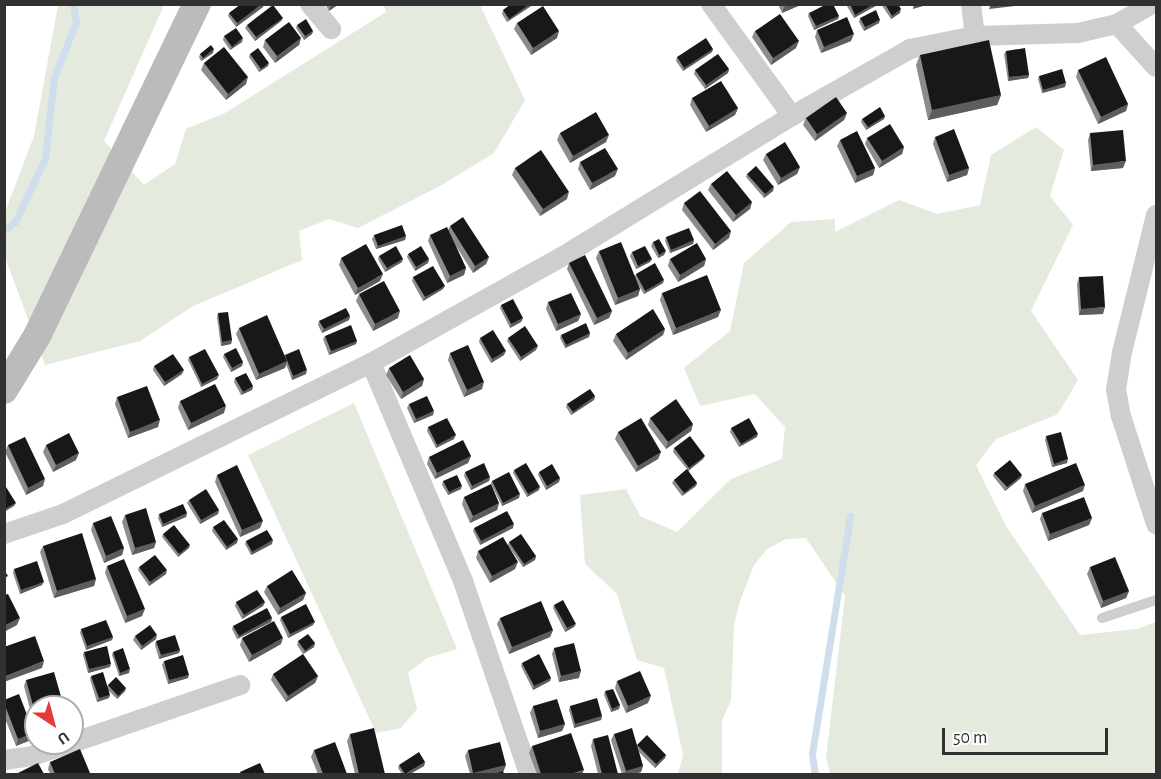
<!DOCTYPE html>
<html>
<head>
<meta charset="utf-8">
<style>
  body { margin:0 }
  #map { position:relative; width:1161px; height:779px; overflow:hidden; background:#fff; font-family:"Alegreya Sans",sans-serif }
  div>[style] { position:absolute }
  .green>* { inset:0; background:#e4eadd }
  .stream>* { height:7px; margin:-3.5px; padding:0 3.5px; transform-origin:3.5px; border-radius:3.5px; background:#cedeec }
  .service>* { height:10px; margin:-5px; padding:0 5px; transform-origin:5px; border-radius:5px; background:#cecece }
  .minor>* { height:20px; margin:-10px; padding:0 10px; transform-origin:10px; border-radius:10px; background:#cecece }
  .secondary>* { height:28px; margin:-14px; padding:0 14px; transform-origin:14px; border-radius:14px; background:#bbb }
  .wall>* { inset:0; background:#8c8c8c }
  .shaded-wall>* { inset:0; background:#5d5d5d }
  .building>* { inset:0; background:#181818 }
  span { translate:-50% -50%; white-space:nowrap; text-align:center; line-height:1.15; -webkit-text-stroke:6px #fff; paint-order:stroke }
  .frame { position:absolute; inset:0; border:6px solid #313131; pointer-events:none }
  .north { position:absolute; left:24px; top:695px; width:60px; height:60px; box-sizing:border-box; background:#fff; border:2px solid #adadad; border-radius:50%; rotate:144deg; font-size:16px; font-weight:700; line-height:24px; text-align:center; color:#313131 }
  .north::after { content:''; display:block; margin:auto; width:21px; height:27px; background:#e03b3d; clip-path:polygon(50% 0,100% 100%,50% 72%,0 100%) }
  .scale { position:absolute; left:942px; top:728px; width:166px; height:27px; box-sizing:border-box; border:3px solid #313131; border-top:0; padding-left:8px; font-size:18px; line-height:21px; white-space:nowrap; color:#313131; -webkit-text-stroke:4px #fff; paint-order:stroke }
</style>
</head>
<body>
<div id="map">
  <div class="green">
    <i style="clip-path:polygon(58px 5px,164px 5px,104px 141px,144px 185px,175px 164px,186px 129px,225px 113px,386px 12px,384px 5px,480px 5px,525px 100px,494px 153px,440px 186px,358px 228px,329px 219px,299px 231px,302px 260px,193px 306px,140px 341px,45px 365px,5px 257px,4px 215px,34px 136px)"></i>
    <i style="clip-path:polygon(1036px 127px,1064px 150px,1050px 196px,1073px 225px,1031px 311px,1078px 380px,1058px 414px,996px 439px,976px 465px,1006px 526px,1080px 635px,1137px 629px,1156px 622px,1156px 774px,830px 774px,826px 758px,845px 596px,806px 538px,786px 539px,767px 549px,754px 565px,739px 604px,734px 625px,731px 701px,722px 720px,722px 774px,678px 774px,683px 755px,664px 668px,637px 660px,617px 594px,585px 564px,580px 495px,626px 489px,640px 516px,677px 532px,731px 479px,782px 459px,785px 427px,755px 394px,700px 406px,684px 368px,730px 331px,744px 263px,791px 222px,835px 219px,835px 232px,899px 200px,937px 214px,980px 205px,991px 155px)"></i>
    <i style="clip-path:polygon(354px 403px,457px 649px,427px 658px,408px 673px,417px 709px,401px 728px,376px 733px,248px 455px)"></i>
  </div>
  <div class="stream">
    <i style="left:4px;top:230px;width:14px;rotate:-36deg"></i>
    <i style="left:15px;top:222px;width:71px;rotate:-64.9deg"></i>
    <i style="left:45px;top:158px;width:81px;rotate:-83.6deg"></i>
    <i style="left:54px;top:78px;width:60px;rotate:-68.6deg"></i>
    <i style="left:76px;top:22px;width:18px;rotate:-99deg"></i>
    <i style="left:815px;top:774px;width:20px;rotate:-99deg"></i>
    <i style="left:812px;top:754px;width:241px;rotate:-80.9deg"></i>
  </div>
  <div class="service">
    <i style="left:1102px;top:618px;width:57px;rotate:-18.4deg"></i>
  </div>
  <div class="minor">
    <i style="left:310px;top:4px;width:33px;rotate:50deg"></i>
    <i style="left:711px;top:4px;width:138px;rotate:54.1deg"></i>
    <i style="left:971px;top:4px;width:32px;rotate:83deg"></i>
    <i style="left:1117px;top:24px;width:58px;rotate:47.8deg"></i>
    <i style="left:1156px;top:215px;width:141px;rotate:103.9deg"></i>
    <i style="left:1122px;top:352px;width:37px;rotate:99deg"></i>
    <i style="left:1116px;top:389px;width:27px;rotate:80deg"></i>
    <i style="left:1121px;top:416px;width:114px;rotate:72deg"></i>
    <i style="left:371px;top:363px;width:237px;rotate:67.1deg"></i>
    <i style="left:463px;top:581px;width:204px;rotate:71.1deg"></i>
    <i style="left:4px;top:534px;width:62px;rotate:-18.7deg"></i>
    <i style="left:63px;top:514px;width:343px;rotate:-26.1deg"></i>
    <i style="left:371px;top:363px;width:216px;rotate:-29.1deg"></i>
    <i style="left:560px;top:258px;width:272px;rotate:-31.5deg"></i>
    <i style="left:792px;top:116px;width:136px;rotate:-29.6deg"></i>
    <i style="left:910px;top:49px;width:66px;rotate:-11.3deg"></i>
    <i style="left:975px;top:36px;width:103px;rotate:-1.7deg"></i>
    <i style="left:1078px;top:33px;width:40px;rotate:-13deg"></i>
    <i style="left:1117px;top:24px;width:39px;rotate:-30deg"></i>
    <i style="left:72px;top:743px;width:178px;rotate:-19deg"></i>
    <i style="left:4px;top:760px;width:28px;rotate:-8deg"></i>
    <i style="left:32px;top:756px;width:41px;rotate:-18.4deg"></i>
  </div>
  <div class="secondary">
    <i style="left:4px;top:390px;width:63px;rotate:-58.6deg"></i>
    <i style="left:37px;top:336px;width:369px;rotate:-64.3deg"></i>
  </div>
  <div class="wall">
    <i style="clip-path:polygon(325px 4px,339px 4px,329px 11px)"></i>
    <i style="clip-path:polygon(534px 4px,507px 22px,502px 14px,503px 10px)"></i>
    <i style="clip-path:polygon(778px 4px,803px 4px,782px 13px)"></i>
    <i style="clip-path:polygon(848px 4px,879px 4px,854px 18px,847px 6px)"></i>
    <i style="clip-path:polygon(881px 4px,898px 4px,900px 13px,891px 19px)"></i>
    <i style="clip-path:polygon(263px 7px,236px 27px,228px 16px,229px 13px)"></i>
    <i style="clip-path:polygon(809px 13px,839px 16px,838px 19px,814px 30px,808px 16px)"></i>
    <i style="clip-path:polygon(283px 18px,281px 21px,255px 41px,245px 28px,247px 25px)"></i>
    <i style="clip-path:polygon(860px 18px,879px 23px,864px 31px,859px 22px)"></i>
    <i style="clip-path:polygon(517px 23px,557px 38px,531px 55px,514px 29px)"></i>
    <i style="clip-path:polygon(297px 25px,313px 31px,312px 34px,304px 40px,296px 28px)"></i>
    <i style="clip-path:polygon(817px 30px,851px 41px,821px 53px,815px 37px)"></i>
    <i style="clip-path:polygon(755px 31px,796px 48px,771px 65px,752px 37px)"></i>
    <i style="clip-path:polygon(224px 36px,242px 42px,230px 50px,223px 40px)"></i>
    <i style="clip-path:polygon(301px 38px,299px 45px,275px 63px,263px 47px,265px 40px)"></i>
    <i style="clip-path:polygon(713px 49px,712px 52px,683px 71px,676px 61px,677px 57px)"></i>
    <i style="clip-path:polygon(1006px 51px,1029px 75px,1028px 78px,1008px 81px,1004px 54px)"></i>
    <i style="clip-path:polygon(213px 53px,201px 61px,199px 57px,200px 54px)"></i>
    <i style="clip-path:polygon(250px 54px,268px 66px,259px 72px,249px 57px)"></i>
    <i style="clip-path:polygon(920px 55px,1001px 95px,997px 105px,928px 120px,916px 65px)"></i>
    <i style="clip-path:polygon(204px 63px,246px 84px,226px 100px,201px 70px)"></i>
    <i style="clip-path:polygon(729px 69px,728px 73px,705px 89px,694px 74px,695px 70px)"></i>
    <i style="clip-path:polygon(1078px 70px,1128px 104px,1126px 111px,1098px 124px,1076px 77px)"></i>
    <i style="clip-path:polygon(1039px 76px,1065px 87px,1042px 93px,1038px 79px)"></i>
    <i style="clip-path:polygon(692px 98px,738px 108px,735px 115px,706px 132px,690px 105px)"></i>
    <i style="clip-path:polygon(847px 113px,844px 120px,815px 141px,803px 125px,806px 118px)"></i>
    <i style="clip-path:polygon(885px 116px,884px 119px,866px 130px,861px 122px,862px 119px)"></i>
    <i style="clip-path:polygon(560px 133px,606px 142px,570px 163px,557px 140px)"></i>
    <i style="clip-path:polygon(1090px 133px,1123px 168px,1091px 171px,1088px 140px)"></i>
    <i style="clip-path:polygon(935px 137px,969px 168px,967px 175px,947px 182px,933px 144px)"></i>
    <i style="clip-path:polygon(867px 138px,904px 147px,902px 154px,879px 168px,865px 144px)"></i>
    <i style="clip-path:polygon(840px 140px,875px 168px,873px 175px,855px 183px,837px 146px)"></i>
    <i style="clip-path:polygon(766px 154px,800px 167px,797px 174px,778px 185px,763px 160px)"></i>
    <i style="clip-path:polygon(580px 162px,615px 176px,590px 190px,578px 169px)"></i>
    <i style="clip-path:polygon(515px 168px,567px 199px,540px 216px,512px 175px)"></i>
    <i style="clip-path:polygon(747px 174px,773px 191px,764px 198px,746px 177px)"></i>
    <i style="clip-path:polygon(711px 184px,752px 202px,750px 209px,733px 222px,708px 190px)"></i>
    <i style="clip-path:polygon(684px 203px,731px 231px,729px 238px,713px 250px,682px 210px)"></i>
    <i style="clip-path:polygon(450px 226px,489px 257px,486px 264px,473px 273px,456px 246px,466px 268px,464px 275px,447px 283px,428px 241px,430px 235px,448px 230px)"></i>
    <i style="clip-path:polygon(374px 235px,406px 236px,405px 240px,376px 249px,372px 239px)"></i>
    <i style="clip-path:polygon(666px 237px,694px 240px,693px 244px,670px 253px,665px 241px)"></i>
    <i style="clip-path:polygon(653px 242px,664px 255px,658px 258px,651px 246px)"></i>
    <i style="clip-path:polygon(599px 251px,635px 276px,636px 274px,663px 283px,644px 294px,637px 283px,640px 289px,638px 296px,615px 305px,596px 258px)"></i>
    <i style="clip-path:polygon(632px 252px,652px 259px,650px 262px,636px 269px,630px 256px)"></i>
    <i style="clip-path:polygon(408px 254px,429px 259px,428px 263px,415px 271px,407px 257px)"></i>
    <i style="clip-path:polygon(379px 256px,402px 262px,385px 272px,378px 259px)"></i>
    <i style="clip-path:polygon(341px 258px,380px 281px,355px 295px,339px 265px)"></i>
    <i style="clip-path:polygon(670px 259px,706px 259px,704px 266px,678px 282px,668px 266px)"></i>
    <i style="clip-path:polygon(569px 263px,612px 311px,609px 318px,594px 325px,567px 269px)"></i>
    <i style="clip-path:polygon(413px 277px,443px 289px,423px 301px,412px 281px)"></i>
    <i style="clip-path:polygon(1079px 277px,1103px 314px,1079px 315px,1077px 284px)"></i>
    <i style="clip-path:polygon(662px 293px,718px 317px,673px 335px,660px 300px)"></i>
    <i style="clip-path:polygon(359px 294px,398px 318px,373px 331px,356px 301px)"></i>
    <i style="clip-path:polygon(548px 302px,581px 314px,578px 321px,556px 331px,546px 309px)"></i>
    <i style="clip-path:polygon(501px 305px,523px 318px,521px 322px,510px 328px,500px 308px)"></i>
    <i style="clip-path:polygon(218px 313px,232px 340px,231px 344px,221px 346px,217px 317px)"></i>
    <i style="clip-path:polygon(350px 316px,349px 320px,322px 333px,318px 325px,319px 321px)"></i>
    <i style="clip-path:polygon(239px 328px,285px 355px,306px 374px,292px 380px,286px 364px,285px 368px,256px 380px,236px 334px)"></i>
    <i style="clip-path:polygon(665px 329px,663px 335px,626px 360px,613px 341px,616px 334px)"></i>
    <i style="clip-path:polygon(590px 333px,589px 337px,565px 348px,560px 338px,561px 335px)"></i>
    <i style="clip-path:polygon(325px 336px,357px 341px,356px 344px,329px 355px,323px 339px)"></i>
    <i style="clip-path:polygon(480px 338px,504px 355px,491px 363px,479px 342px)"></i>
    <i style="clip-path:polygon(508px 338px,536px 350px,520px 361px,507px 341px)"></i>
    <i style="clip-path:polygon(450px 353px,482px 389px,464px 397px,448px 360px)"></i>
    <i style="clip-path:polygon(224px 354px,243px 362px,242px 366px,231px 372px,223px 357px)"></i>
    <i style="clip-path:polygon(189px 357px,217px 379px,201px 387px,188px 360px)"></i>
    <i style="clip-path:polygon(154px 366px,182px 374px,164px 386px,153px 370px)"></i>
    <i style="clip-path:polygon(389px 368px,424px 379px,422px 386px,401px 399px,386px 375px)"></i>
    <i style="clip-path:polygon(235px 378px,253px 386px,252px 390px,241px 395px,234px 382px)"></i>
    <i style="clip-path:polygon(595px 396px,594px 400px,571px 415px,566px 407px,567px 404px)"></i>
    <i style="clip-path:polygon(117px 397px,158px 427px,128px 438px,115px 404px)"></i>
    <i style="clip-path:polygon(180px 401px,224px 413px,188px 430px,178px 408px)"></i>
    <i style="clip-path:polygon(409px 404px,433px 415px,414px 423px,407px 408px)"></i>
    <i style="clip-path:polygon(650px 418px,693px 424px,691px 431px,666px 449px,648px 425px)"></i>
    <i style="clip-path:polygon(428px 427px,454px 439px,436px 448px,427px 431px)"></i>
    <i style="clip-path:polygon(731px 428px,757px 437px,739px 447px,730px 432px)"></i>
    <i style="clip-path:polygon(618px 432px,661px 452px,658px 459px,636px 472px,615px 439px)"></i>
    <i style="clip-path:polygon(1046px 436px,1067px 463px,1052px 467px,1045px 440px)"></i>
    <i style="clip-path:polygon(8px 445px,43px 486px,26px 495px,5px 452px)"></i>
    <i style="clip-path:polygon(46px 445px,76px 460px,53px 472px,43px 452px)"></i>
    <i style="clip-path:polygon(674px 448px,703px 459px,688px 471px,697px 483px,696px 486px,682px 496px,672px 483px,674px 480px,687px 469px,673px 452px)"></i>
    <i style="clip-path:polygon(471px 456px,468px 463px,435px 479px,427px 464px,429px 457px)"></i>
    <i style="clip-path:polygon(514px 470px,539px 490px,527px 497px,513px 473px)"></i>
    <i style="clip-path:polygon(465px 472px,490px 477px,489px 481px,471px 490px,464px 476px)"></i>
    <i style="clip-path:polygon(539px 472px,560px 478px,559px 482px,546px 490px,538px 475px)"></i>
    <i style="clip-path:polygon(994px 473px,1021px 478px,1005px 491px,993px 476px)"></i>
    <i style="clip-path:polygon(217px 475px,260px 528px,240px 537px,215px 482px)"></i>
    <i style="clip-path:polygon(443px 481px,461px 489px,448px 495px,442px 485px)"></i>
    <i style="clip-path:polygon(492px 481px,519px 498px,502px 506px,491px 484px)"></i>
    <i style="clip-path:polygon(1025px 484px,1083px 491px,1032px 513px,1023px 491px)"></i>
    <i style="clip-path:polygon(464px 497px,499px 503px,497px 510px,470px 523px,462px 504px)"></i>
    <i style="clip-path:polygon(189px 500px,219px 510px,218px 514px,200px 524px,187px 503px)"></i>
    <i style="clip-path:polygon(187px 513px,186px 517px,162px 527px,158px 518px,159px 514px)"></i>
    <i style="clip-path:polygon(1042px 513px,1092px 518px,1089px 525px,1048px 541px,1040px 519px)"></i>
    <i style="clip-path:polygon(125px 515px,156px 542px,154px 548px,132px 555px,122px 522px)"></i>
    <i style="clip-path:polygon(93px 523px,124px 548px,122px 555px,104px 563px,91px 530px)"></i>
    <i style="clip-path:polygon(213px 527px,237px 543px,226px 550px,212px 531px)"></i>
    <i style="clip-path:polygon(474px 528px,513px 528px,480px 545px,473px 531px)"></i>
    <i style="clip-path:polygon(163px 534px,189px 548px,178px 557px,162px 537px)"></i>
    <i style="clip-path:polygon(246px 541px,272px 544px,251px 555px,245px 544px)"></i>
    <i style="clip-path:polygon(509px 542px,536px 556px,535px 560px,523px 567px,509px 547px,515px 569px,490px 583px,476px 558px,478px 551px,508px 545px)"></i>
    <i style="clip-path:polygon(43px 546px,96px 579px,94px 586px,54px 598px,40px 552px)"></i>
    <i style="clip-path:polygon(107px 566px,142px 616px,125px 623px,105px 573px)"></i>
    <i style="clip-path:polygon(139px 567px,166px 574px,149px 586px,138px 570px)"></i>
    <i style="clip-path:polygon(1090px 567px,1129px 591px,1126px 598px,1101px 608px,1087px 574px)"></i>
    <i style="clip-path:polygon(14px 569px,42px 585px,20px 594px,13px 573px)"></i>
    <i style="clip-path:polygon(267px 586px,306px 593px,303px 600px,278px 615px,264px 592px)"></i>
    <i style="clip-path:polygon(236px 602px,265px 602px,263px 606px,242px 619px,235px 606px)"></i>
    <i style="clip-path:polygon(554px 605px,574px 627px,565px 632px,553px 608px)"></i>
    <i style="clip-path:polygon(281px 617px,313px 625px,288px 638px,280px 620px)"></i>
    <i style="clip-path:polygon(272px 618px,271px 622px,237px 639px,232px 629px,233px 626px)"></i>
    <i style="clip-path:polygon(500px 618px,553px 630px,550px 637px,509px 654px,497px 624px)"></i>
    <i style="clip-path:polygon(81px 629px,113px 637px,112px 640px,86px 650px,80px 633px)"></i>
    <i style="clip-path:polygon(135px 636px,156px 639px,141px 650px,133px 640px)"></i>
    <i style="clip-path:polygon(242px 638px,281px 644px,249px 662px,240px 645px)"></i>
    <i style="clip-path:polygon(156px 641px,180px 650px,179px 653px,159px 659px,155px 645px)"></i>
    <i style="clip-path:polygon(298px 641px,315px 643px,314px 647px,303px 654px,297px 645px)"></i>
    <i style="clip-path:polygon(554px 648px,579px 678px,559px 682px,552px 654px)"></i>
    <i style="clip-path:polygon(84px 652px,110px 667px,88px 673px,83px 655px)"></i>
    <i style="clip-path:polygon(113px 652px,129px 673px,119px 676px,112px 655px)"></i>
    <i style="clip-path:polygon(164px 661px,188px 678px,168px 684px,162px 665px)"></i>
    <i style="clip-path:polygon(522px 663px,551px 678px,550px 681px,533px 690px,521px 666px)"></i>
    <i style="clip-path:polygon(273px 674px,318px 676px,315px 683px,286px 702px,271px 680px)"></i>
    <i style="clip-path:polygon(91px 676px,108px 686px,108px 685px,126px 688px,125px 691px,117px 699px,109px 691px,109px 698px,97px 702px,90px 679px)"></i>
    <i style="clip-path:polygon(26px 680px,36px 707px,36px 732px,24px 686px)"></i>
    <i style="clip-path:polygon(617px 681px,648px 703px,626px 713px,615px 688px)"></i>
    <i style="clip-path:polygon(605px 691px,620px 705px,619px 709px,611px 712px,604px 695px)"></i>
    <i style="clip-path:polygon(4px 700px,31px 740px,16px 746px,4px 716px)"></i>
    <i style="clip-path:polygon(533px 706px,565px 724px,562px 731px,538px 738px,530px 713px)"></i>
    <i style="clip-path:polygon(570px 706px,602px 716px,601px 720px,574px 728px,569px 710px)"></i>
    <i style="clip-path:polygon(350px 734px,385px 774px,355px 774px,347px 741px)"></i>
    <i style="clip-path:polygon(614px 734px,637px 745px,666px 755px,665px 758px,655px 768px,639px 752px,643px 766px,641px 772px,634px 774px,622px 774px,611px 740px)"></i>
    <i style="clip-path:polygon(593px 739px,618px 774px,598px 774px,591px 746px)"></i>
    <i style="clip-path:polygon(532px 746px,582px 774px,537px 774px,529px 753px)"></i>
    <i style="clip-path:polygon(314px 750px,347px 774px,318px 774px,311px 757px)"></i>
    <i style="clip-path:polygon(468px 750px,506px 765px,503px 772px,492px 774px,470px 774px,465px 756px)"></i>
    <i style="clip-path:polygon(50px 762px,90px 773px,90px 774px,50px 774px,48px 769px)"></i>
    <i style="clip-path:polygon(425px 762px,424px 766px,410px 774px,402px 774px,398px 768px,399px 765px)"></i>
  </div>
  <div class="shaded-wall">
    <i style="clip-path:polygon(262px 4px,264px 4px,263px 7px,236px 27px,237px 23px)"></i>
    <i style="clip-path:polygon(331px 4px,339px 4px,329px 11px)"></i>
    <i style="clip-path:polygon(530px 4px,534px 4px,507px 22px,509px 19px)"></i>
    <i style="clip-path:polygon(789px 4px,803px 4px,782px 13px,784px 7px)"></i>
    <i style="clip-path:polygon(874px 4px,879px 4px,854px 18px,855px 15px)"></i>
    <i style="clip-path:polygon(914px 4px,930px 4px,913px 9px)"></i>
    <i style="clip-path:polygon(991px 4px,1015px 4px,1015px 6px,989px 9px)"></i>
    <i style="clip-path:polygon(901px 9px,900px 13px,891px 19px,892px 16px)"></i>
    <i style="clip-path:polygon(839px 16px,838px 19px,814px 30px,816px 26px)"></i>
    <i style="clip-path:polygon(283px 18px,281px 21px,255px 41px,256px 37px)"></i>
    <i style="clip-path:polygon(880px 20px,879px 23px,864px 31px,865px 27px)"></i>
    <i style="clip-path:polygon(313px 31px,312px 34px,304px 40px,305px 36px)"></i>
    <i style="clip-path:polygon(559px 31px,557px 38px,531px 55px,533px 48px)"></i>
    <i style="clip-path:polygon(854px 34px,851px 41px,821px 53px,824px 47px)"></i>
    <i style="clip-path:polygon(243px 38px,242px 42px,230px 50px,232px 47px)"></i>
    <i style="clip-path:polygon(301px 38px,299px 45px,275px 63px,277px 56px)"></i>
    <i style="clip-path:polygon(799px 41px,796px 48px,771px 65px,773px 58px)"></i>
    <i style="clip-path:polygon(214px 49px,213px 53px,201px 61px,203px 58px)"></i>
    <i style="clip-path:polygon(713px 49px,712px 52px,683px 71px,684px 68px)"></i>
    <i style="clip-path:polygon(269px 63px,268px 66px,259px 72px,261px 69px)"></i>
    <i style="clip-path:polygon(729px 69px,728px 73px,705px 89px,706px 85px)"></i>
    <i style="clip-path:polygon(1029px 75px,1028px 78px,1008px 81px,1009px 77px)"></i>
    <i style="clip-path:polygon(248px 77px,246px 84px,226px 100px,228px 94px)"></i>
    <i style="clip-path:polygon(1066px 83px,1065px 87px,1042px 93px,1043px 90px)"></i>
    <i style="clip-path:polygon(1001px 95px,997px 105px,928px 120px,932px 110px)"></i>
    <i style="clip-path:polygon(1128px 104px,1126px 111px,1098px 124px,1101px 117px)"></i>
    <i style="clip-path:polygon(738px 108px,735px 115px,706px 132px,709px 126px)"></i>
    <i style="clip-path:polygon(847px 113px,844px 120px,815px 141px,817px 134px)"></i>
    <i style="clip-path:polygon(885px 116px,884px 119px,866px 130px,868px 127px)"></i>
    <i style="clip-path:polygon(609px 135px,606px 142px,570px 163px,573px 156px)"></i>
    <i style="clip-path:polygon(904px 147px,902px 154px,879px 168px,882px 161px)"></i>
    <i style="clip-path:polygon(1126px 161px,1123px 168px,1091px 171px,1093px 165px)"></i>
    <i style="clip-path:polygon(800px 167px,797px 174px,778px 185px,781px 178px)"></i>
    <i style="clip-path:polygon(875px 168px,873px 175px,855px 183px,857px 176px)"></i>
    <i style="clip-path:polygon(969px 168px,967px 175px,947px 182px,949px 175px)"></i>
    <i style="clip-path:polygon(618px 169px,615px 176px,590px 190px,592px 183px)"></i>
    <i style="clip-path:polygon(774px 187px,773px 191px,764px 198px,765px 194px)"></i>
    <i style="clip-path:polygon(569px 192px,567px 199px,540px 216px,543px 209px)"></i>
    <i style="clip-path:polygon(752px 202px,750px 209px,733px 222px,736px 215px)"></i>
    <i style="clip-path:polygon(731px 231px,729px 238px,713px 250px,715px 244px)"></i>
    <i style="clip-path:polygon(406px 236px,405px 240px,376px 249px,378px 246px)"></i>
    <i style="clip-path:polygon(694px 240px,693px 244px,670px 253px,671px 250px)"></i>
    <i style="clip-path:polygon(666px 251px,664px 255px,658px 258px,659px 255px)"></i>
    <i style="clip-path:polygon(489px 257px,486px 264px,473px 273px,475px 266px)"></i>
    <i style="clip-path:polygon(403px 259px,402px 262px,385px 272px,387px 268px)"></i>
    <i style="clip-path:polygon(429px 259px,428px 263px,415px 271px,416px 267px)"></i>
    <i style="clip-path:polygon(652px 259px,650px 262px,636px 269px,638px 266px)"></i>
    <i style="clip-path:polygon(706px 259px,704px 266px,678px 282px,680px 275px)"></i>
    <i style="clip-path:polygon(466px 268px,464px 275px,447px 283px,450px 276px)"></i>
    <i style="clip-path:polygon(383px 274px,380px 281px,355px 295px,358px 288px)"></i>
    <i style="clip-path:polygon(664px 280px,663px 283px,644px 294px,645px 291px)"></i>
    <i style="clip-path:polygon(445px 286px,443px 289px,423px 301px,425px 297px)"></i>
    <i style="clip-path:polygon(640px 289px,638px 296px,615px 305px,618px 298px)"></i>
    <i style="clip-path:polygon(1105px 307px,1103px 314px,1079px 315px,1081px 309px)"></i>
    <i style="clip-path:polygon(721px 310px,718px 317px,673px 335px,676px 328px)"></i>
    <i style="clip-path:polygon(400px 311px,398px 318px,373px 331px,375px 324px)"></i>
    <i style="clip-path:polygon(612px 311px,609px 318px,594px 325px,597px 318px)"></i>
    <i style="clip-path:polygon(581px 314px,578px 321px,556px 331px,558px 324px)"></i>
    <i style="clip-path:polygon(350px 316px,349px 320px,322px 333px,324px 329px)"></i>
    <i style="clip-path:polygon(523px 318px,521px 322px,510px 328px,511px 324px)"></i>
    <i style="clip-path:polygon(665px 329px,663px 335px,626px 360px,628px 353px)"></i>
    <i style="clip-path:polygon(590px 333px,589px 337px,565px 348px,566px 345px)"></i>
    <i style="clip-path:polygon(232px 340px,231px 344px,221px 346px,222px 342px)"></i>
    <i style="clip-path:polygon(357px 341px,356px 344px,329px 355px,331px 351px)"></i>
    <i style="clip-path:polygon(538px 346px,536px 350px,520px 361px,521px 357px)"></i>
    <i style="clip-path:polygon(506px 351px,504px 355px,491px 363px,492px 359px)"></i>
    <i style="clip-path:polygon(287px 361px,285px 368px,256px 380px,259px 374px)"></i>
    <i style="clip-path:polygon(243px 362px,242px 366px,231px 372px,232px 368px)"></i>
    <i style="clip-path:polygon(184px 370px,182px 374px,164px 386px,165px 382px)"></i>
    <i style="clip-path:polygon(307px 370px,306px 374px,292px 380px,293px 376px)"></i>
    <i style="clip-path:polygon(219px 375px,217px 379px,201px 387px,202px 384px)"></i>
    <i style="clip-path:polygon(424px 379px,422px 386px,401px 399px,403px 392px)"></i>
    <i style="clip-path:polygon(484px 382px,482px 389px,464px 397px,467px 390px)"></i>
    <i style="clip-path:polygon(253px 386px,252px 390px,241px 395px,243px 392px)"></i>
    <i style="clip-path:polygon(595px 396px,594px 400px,571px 415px,573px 412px)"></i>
    <i style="clip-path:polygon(226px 406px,224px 413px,188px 430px,191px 423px)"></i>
    <i style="clip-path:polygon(434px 411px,433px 415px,414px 423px,416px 419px)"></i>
    <i style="clip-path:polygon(160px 420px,158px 427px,128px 438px,130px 432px)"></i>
    <i style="clip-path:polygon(693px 424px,691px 431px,666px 449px,668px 442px)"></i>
    <i style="clip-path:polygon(758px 434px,757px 437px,739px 447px,741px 444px)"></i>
    <i style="clip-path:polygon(456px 435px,454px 439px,436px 448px,437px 445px)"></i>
    <i style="clip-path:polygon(661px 452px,658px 459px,636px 472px,638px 466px)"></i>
    <i style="clip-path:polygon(79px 453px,76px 460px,53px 472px,56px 465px)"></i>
    <i style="clip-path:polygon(471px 456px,468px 463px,435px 479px,437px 473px)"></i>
    <i style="clip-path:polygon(705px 456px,703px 459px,688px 471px,689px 468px)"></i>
    <i style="clip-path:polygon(1068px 459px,1067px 463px,1052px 467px,1054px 464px)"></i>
    <i style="clip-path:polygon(1022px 475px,1021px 478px,1005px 491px,1007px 487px)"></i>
    <i style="clip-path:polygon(490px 477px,489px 481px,471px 490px,472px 486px)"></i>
    <i style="clip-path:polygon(560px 478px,559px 482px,546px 490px,547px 486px)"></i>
    <i style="clip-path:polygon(45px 479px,43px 486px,26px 495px,28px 488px)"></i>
    <i style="clip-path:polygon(697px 483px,696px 486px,682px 496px,684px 493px)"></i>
    <i style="clip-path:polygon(1085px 485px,1083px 491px,1032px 513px,1035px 506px)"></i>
    <i style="clip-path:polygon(462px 486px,461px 489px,448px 495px,449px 492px)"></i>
    <i style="clip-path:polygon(540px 487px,539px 490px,527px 497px,528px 494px)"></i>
    <i style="clip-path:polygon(520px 494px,519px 498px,502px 506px,503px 503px)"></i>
    <i style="clip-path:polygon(16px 503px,14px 506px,4px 512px,4px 510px)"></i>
    <i style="clip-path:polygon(499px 503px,497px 510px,470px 523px,473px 516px)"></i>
    <i style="clip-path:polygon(219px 510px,218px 514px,200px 524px,201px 520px)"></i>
    <i style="clip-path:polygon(187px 513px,186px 517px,162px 527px,163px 524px)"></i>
    <i style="clip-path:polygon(1092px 518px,1089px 525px,1048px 541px,1050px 534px)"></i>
    <i style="clip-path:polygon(263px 521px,260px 528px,240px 537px,242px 530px)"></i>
    <i style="clip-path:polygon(514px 524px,513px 528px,480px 545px,481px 541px)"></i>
    <i style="clip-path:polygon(238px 539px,237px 543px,226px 550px,227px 547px)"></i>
    <i style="clip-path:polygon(273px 540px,272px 544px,251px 555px,252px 552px)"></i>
    <i style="clip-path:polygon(156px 542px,154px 548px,132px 555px,135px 548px)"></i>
    <i style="clip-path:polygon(190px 545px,189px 548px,178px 557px,179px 554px)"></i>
    <i style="clip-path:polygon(124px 548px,122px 555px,104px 563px,106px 556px)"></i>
    <i style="clip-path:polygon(536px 556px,535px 560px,523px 567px,524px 564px)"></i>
    <i style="clip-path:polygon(518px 562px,515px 569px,490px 583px,492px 576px)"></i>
    <i style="clip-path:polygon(167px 570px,166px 574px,149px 586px,150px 582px)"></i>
    <i style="clip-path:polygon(96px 579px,94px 586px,54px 598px,57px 591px)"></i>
    <i style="clip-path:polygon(44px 582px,42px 585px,20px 594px,21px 590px)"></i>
    <i style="clip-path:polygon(1129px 591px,1126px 598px,1101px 608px,1103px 601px)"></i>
    <i style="clip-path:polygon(306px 593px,303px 600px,278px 615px,280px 608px)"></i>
    <i style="clip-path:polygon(265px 602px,263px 606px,242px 619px,244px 615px)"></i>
    <i style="clip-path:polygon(145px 609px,142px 616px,125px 623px,127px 616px)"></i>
    <i style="clip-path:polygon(20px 618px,17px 625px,4px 632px,4px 626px)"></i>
    <i style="clip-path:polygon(272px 618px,271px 622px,237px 639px,239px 636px)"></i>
    <i style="clip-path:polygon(315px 622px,313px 625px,288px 638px,290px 634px)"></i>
    <i style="clip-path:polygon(576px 624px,574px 627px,565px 632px,567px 628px)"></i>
    <i style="clip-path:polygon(553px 630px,550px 637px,509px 654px,512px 647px)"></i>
    <i style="clip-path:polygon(157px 635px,156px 639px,141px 650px,142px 646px)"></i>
    <i style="clip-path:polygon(113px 637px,112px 640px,86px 650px,87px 646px)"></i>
    <i style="clip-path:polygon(283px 638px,281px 644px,249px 662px,252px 655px)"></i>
    <i style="clip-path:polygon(315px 643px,314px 647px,303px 654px,305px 651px)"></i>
    <i style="clip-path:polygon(180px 650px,179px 653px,159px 659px,161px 655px)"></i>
    <i style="clip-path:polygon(44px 661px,42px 668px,4px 682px,6px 676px)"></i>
    <i style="clip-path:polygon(111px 664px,110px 667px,88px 673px,89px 669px)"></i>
    <i style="clip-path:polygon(130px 669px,129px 673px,119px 676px,120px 673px)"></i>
    <i style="clip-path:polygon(581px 671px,579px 678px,559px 682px,561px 676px)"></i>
    <i style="clip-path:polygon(189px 675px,188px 678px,168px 684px,169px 680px)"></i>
    <i style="clip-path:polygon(318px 676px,315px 683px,286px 702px,288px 696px)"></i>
    <i style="clip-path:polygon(551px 678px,550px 681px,533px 690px,534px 686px)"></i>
    <i style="clip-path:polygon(126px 688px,125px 691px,117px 699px,118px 696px)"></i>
    <i style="clip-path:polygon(110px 695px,109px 698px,97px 702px,99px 698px)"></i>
    <i style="clip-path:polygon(651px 696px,648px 703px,626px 713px,628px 706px)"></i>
    <i style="clip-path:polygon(620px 705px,619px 709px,611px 712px,612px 709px)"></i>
    <i style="clip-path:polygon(602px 716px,601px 720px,574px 728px,575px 724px)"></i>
    <i style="clip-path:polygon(565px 724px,562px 731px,538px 738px,540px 731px)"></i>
    <i style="clip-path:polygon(34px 733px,31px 740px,16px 746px,18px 739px)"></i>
    <i style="clip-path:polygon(666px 755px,665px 758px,655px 768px,656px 764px)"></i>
    <i style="clip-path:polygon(425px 762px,424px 766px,410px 774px,406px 774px)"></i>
    <i style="clip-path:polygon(506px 765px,503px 772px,492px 774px,473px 774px,473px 773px)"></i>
    <i style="clip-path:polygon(643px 766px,641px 772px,634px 774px,624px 774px,626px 771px)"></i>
    <i style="clip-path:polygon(584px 770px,582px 774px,570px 774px)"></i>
  </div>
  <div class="building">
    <i style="clip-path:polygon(241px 4px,262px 4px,237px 23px,229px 13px)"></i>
    <i style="clip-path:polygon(511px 4px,530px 4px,509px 19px,503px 10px)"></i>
    <i style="clip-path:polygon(827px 4px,833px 4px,839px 16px,816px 26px,809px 13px)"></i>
    <i style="clip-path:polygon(850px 4px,874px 4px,855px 15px)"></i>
    <i style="clip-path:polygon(885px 4px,898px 4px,901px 9px,892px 16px)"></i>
    <i style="clip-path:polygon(273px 5px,283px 18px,256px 37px,247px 25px)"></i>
    <i style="clip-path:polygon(543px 6px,559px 31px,533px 48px,517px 23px)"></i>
    <i style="clip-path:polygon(876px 10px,880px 20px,865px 27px,860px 18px)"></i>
    <i style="clip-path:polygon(780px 14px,799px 41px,773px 58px,755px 31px)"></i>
    <i style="clip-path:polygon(847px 17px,854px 34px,824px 47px,817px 30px)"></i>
    <i style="clip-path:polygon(306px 19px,313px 31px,305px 36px,297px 25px)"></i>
    <i style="clip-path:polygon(289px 22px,301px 38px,277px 56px,265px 40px)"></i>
    <i style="clip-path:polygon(236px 28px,243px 38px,232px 47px,224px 36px)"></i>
    <i style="clip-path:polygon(706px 38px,713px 49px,684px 68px,677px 57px)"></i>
    <i style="clip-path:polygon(989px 40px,1001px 95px,932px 110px,920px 55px)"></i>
    <i style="clip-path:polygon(211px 45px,214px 49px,203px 58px,200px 54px)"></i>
    <i style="clip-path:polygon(224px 47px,248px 77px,228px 94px,204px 63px)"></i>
    <i style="clip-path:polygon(258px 48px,269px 63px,261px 69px,250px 54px)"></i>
    <i style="clip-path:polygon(1025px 48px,1029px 75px,1009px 77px,1006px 51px)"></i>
    <i style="clip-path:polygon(718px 54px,729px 69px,706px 85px,695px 70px)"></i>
    <i style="clip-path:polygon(1106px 57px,1128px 104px,1101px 117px,1078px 70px)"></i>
    <i style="clip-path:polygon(1062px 69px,1066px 83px,1043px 90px,1039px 76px)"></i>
    <i style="clip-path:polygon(721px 81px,738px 108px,709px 126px,692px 98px)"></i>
    <i style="clip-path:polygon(836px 97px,847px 113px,817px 134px,806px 118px)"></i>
    <i style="clip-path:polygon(880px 107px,885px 116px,868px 127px,862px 119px)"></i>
    <i style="clip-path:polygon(596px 112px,609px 135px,573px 156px,560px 133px)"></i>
    <i style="clip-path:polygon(890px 124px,904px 147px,882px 161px,867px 138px)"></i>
    <i style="clip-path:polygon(954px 129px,969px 168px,949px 175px,935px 137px)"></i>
    <i style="clip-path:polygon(1123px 130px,1126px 161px,1093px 165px,1090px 133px)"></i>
    <i style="clip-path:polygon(857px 131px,875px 168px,857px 176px,840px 140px)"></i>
    <i style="clip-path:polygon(785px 142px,800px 167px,781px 178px,766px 154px)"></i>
    <i style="clip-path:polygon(605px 148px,618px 169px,592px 183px,580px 162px)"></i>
    <i style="clip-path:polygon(541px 150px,569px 192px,543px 209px,515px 168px)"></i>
    <i style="clip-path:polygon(756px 166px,774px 187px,765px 194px,747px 174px)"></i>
    <i style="clip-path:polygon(727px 171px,752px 202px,736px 215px,711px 184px)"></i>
    <i style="clip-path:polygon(700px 191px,731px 231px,715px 244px,684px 203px)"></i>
    <i style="clip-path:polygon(463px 217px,489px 257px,475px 266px,450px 226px)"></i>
    <i style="clip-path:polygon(402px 225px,406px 236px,378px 246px,374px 235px)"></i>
    <i style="clip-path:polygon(447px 227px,466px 268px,450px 276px,430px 235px)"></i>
    <i style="clip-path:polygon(689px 228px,694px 240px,671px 250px,666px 237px)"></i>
    <i style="clip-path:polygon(659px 239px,666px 251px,659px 255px,653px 242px)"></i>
    <i style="clip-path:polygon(621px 242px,640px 289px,618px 298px,599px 251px)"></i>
    <i style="clip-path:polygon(697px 243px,706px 259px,680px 275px,670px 259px)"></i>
    <i style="clip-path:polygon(366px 244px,383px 274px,358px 288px,341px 258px)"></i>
    <i style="clip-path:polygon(396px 246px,403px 259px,387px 268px,379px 256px)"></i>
    <i style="clip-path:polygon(421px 246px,429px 259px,416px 267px,408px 254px)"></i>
    <i style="clip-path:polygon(645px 246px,652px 259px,638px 266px,632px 252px)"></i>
    <i style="clip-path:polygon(585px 255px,612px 311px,597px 318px,569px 263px)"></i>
    <i style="clip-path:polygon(655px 263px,664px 280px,645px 291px,636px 274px)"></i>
    <i style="clip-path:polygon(433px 266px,445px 286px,425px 297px,413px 277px)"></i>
    <i style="clip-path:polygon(707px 275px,721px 310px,676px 328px,662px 293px)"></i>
    <i style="clip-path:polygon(1103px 276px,1105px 307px,1081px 309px,1079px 277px)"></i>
    <i style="clip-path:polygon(384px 281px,400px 311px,375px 324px,359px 294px)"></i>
    <i style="clip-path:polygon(571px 293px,581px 314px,558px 324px,548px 302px)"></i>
    <i style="clip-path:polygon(513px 299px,523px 318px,511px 324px,501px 305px)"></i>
    <i style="clip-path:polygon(346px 308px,350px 316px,324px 329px,319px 321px)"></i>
    <i style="clip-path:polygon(653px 309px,665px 329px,628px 353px,616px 334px)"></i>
    <i style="clip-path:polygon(228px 312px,232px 340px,222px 342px,218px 313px)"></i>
    <i style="clip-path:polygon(267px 315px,287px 361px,259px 374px,239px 328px)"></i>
    <i style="clip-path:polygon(586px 323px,590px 333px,566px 345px,561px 335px)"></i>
    <i style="clip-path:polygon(351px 325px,357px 341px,331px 351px,325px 336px)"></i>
    <i style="clip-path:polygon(525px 326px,538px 346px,521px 357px,508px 338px)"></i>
    <i style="clip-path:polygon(493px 330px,506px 351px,492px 359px,480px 338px)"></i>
    <i style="clip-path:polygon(468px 345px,484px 382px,467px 390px,450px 353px)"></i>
    <i style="clip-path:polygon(236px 348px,243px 362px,232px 368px,224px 354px)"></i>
    <i style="clip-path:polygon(205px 349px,219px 375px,202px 384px,189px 357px)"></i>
    <i style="clip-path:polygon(299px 349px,307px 370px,293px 376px,285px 355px)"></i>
    <i style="clip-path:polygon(173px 354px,184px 370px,165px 382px,154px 366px)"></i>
    <i style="clip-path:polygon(410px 355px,424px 379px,403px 392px,389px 368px)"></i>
    <i style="clip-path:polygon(246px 373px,253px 386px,243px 392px,235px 378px)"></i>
    <i style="clip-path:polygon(215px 384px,226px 406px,191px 423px,180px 401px)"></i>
    <i style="clip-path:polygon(147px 386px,160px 420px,130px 432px,117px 397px)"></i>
    <i style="clip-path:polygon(590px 389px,595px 396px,573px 412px,567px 404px)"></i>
    <i style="clip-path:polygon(427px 396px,434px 411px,416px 419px,409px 404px)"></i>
    <i style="clip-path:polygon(676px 399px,693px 424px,668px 442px,650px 418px)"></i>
    <i style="clip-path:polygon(447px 418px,456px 435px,437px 445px,428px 427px)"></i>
    <i style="clip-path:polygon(641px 418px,661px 452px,638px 466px,618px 432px)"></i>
    <i style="clip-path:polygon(749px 418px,758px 434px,741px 444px,731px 428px)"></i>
    <i style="clip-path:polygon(1061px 432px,1068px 459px,1054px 464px,1046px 436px)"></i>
    <i style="clip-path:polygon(69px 433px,79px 453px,56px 465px,46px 445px)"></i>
    <i style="clip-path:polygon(690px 436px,705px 456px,689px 468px,674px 448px)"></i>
    <i style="clip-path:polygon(25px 437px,45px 479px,28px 488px,8px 445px)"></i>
    <i style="clip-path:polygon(463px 440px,471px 456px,437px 473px,429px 457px)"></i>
    <i style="clip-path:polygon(1010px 460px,1022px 475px,1007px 487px,994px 473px)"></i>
    <i style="clip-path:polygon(484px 463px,490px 477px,472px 486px,465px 472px)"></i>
    <i style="clip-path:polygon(526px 463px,540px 487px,528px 494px,514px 470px)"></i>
    <i style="clip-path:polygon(1076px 463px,1085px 485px,1035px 506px,1025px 484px)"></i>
    <i style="clip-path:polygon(552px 464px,560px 478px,547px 486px,539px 472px)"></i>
    <i style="clip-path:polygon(237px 465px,263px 521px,242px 530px,217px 475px)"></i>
    <i style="clip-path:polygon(687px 469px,697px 483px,684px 493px,674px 480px)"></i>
    <i style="clip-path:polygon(509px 472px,520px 494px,503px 503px,492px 481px)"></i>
    <i style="clip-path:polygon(457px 475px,462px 486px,449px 492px,443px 481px)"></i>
    <i style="clip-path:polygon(491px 484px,499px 503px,473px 516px,464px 497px)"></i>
    <i style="clip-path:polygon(6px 487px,16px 503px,4px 510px,4px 488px)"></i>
    <i style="clip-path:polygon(206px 489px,219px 510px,201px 520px,189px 500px)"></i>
    <i style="clip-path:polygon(1084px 497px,1092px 518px,1050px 534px,1042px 513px)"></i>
    <i style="clip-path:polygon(183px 504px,187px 513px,163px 524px,159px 514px)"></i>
    <i style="clip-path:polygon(146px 508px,156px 542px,135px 548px,125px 515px)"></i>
    <i style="clip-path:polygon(507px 511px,514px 524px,481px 541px,474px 528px)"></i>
    <i style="clip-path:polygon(111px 516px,124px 548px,106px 556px,93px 523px)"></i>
    <i style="clip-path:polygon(224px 520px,238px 539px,227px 547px,213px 527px)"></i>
    <i style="clip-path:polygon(174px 525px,190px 545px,179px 554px,163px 534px)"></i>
    <i style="clip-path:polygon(267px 530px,273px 540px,252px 552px,246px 541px)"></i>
    <i style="clip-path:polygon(82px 533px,96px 579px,57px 591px,43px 546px)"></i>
    <i style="clip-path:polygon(521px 534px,536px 556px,524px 564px,509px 542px)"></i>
    <i style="clip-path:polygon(503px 537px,518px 562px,492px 576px,478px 551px)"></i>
    <i style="clip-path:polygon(155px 555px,167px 570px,150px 582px,139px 567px)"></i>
    <i style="clip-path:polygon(1115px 557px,1129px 591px,1103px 601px,1090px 567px)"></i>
    <i style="clip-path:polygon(124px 559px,145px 609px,127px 616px,107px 566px)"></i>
    <i style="clip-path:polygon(37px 561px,44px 582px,21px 590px,14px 569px)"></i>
    <i style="clip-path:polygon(4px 570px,8px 576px,4px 578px)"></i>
    <i style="clip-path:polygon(292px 570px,306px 593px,280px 608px,267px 586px)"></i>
    <i style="clip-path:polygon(257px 590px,265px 602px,244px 615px,236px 602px)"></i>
    <i style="clip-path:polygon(8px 594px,20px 618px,4px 626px,4px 595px)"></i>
    <i style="clip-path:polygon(563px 600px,576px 624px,567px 628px,554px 605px)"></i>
    <i style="clip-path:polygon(541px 601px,553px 630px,512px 647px,500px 618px)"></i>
    <i style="clip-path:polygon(306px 604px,315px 622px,290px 634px,281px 617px)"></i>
    <i style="clip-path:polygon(267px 608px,272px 618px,239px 636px,233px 626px)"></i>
    <i style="clip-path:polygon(106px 620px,113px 637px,87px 646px,81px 629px)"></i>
    <i style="clip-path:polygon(274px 621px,283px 638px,252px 655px,242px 638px)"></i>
    <i style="clip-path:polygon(150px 625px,157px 635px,142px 646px,135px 636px)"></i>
    <i style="clip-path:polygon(308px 634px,315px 643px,305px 651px,298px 641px)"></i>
    <i style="clip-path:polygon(175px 635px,180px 650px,161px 655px,156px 641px)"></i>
    <i style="clip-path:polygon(35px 636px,44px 661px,6px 676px,4px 672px,4px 647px)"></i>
    <i style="clip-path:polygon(574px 643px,581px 671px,561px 676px,554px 648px)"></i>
    <i style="clip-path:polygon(107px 646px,111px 664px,89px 669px,84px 652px)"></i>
    <i style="clip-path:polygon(123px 648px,130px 669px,120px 673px,113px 652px)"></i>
    <i style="clip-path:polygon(303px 654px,318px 676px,288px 696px,273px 674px)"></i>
    <i style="clip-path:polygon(539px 654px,551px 678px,534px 686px,522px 663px)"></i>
    <i style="clip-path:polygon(183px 655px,189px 675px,169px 680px,164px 661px)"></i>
    <i style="clip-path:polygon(640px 671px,651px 696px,628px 706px,617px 681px)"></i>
    <i style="clip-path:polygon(54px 672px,64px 707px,36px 707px,36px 716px,26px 680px)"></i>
    <i style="clip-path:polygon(103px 672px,110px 695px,99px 698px,91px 676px)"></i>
    <i style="clip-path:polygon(116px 677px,126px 688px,118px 696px,108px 685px)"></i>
    <i style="clip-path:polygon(613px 689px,620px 705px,612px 709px,605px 691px)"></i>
    <i style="clip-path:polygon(19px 694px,34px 733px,18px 739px,4px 703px,4px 700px)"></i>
    <i style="clip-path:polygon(597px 698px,602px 716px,575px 724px,570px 706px)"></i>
    <i style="clip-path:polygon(557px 699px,565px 724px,540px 731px,533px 706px)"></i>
    <i style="clip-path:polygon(374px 728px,385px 774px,359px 774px,350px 734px)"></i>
    <i style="clip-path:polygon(632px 728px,643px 766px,626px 771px,614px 734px)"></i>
    <i style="clip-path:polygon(571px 733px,584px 770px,570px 774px,541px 774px,532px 746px)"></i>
    <i style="clip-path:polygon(608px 735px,618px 774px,602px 774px,593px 739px)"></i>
    <i style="clip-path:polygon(647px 735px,666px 755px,656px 764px,637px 745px)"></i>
    <i style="clip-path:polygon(335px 742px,347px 774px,323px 774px,314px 750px)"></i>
    <i style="clip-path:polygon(500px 742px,506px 765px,473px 773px,468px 750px)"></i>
    <i style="clip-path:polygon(80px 749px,90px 773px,88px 774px,55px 774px,50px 762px)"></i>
    <i style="clip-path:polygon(419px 752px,425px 762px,405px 774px,399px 765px)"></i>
    <i style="clip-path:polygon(38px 763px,44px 774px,16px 774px)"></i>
    <i style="clip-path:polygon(260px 763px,265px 774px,241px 774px,240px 772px)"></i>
    <i style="clip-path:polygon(503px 771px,504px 774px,494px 774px)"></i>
  </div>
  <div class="frame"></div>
  <div class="north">U</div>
  <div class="scale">50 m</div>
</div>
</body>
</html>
